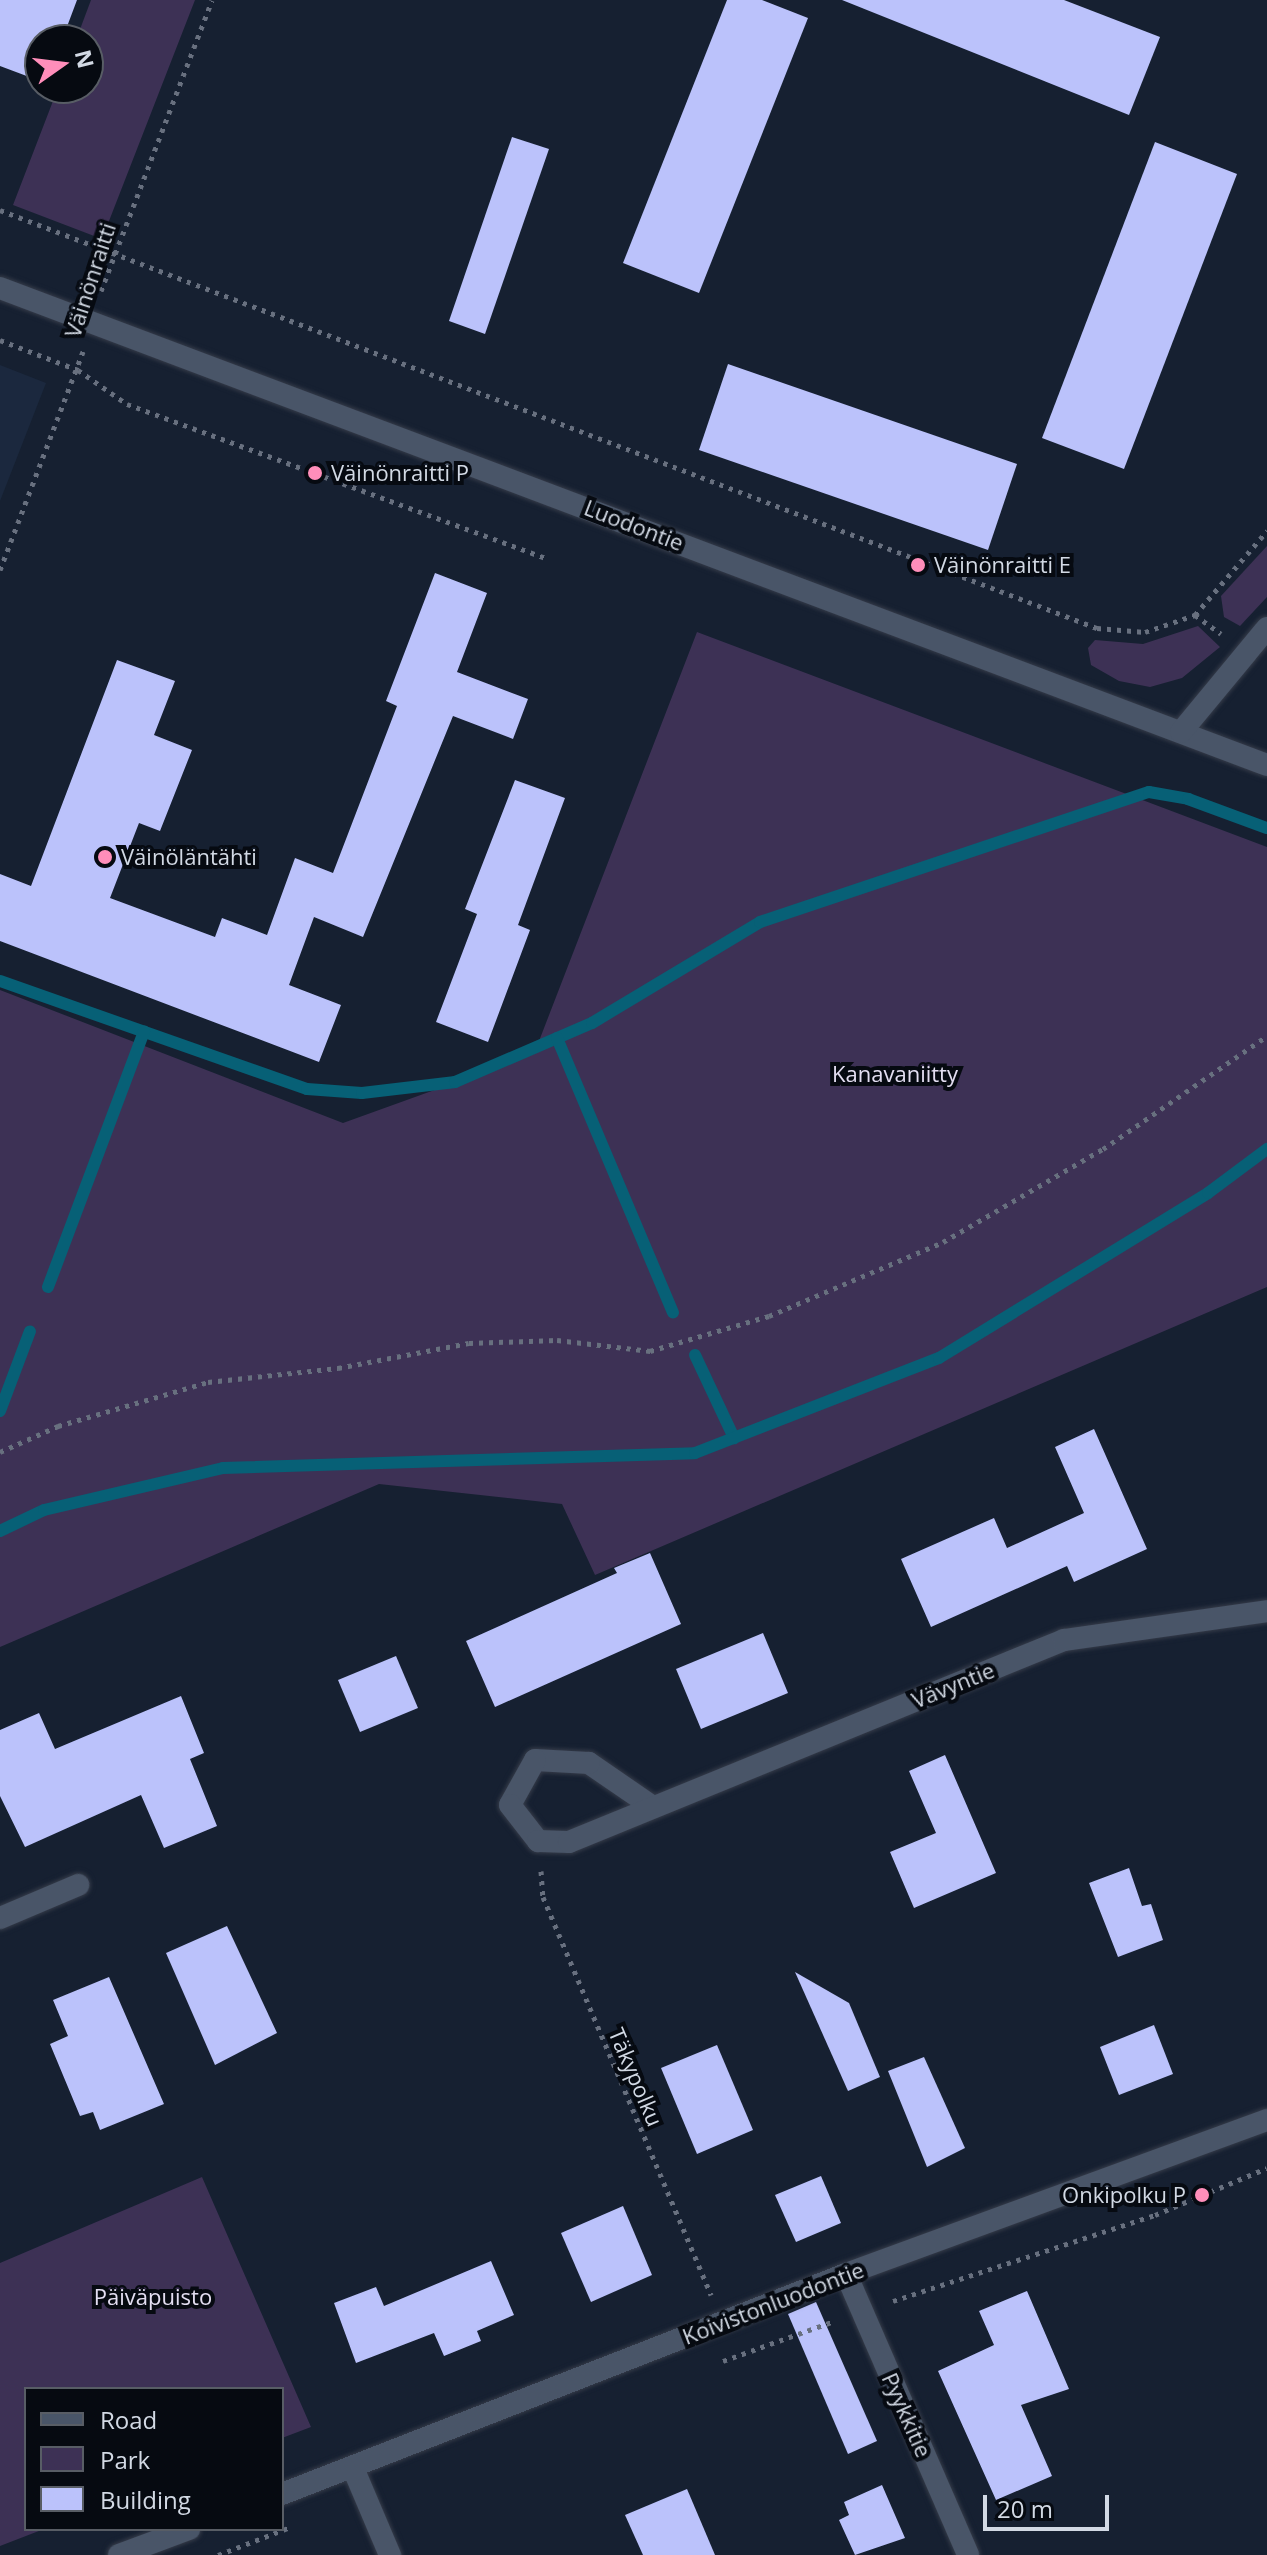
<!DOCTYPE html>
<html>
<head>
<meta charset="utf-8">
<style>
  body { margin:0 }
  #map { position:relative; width:1267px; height:2555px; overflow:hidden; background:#162031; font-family:"Open Sans",sans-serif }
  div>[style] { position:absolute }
  .built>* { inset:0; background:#1b283e }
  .green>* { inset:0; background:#3d3155 }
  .stream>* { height:12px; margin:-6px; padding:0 6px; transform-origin:6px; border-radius:6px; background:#076076 }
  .building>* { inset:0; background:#bbc2fb }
  .path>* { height:5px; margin-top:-2.5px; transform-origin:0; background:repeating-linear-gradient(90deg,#68707f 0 4px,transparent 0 10px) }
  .roads { filter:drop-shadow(0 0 2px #353b49) drop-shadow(0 0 2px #353b49) }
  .minor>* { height:22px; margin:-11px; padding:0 11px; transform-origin:11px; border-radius:11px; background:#495568 }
  .dots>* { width:22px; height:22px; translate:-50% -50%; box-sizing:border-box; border:4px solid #060a11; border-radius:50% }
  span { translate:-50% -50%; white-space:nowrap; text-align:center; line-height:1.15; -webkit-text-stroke:8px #060a11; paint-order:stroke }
  .street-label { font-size:22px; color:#d2d9e4 }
  .poi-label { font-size:22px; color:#d2d9e4 }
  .left { translate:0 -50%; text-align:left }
  .right { translate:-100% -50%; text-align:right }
  .park-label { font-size:22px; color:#e3def1 }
  .legend { position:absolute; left:24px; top:2387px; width:260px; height:144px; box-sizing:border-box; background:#060a11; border:2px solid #585d65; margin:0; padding:10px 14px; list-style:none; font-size:24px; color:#d2d9e4 }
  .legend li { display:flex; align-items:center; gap:16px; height:40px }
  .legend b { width:40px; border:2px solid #585d65 }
  .north { position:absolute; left:24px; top:24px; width:80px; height:80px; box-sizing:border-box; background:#060a11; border:2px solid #585d65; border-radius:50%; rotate:76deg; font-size:22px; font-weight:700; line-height:32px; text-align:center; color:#d2d9e4 }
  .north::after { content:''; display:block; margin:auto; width:28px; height:36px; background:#ff8eba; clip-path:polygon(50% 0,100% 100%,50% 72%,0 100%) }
  .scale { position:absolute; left:983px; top:2495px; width:126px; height:36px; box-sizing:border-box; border:4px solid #d2d9e4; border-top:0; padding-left:10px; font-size:24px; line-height:28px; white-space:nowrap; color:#d2d9e4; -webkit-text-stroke:6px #060a11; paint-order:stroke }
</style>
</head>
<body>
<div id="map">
  <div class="built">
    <i style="clip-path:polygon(0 365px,46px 383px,0 501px)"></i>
  </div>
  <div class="green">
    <i style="clip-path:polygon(91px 0,195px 0,102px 239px,13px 205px,58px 88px,88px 88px,88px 40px,76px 40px)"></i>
    <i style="clip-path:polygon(1267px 546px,1267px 597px,1240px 626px,1224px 617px,1221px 596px)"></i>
    <i style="clip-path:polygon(1198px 626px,1220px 647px,1182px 678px,1150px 687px,1119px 681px,1091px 665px,1088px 648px,1095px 640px,1143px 644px)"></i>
    <i style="clip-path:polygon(697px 632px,1267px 847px,1267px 1287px,595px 1575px,562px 1504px,379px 1484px,0 1647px,0 990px,343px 1123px,534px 1054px)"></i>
    <i style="clip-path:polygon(202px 2177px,311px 2427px,282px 2438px,282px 2389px,26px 2389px,26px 2529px,44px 2529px,0 2546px,0 2263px)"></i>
  </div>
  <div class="stream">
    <i style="left:0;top:981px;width:325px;rotate:19.4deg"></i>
    <i style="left:307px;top:1089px;width:55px;rotate:4.2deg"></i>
    <i style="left:362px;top:1093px;width:94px;rotate:-6.7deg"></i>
    <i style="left:455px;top:1082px;width:149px;rotate:-23.3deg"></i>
    <i style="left:592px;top:1023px;width:196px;rotate:-31deg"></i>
    <i style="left:760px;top:922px;width:410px;rotate:-18.5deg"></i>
    <i style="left:1149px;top:792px;width:40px;rotate:10deg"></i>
    <i style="left:1188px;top:799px;width:84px;rotate:20.2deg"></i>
    <i style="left:557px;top:1038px;width:298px;rotate:67.1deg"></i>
    <i style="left:48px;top:1287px;width:273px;rotate:-69.4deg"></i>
    <i style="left:695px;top:1355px;width:92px;rotate:64.8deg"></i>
    <i style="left:0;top:1411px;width:85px;rotate:-69.4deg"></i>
    <i style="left:0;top:1531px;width:49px;rotate:-25.5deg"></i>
    <i style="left:44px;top:1510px;width:184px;rotate:-13.2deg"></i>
    <i style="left:223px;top:1468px;width:472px;rotate:-1.8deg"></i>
    <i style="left:695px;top:1453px;width:262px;rotate:-21.3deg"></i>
    <i style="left:939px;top:1358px;width:316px;rotate:-31.5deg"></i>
    <i style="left:1208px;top:1193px;width:74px;rotate:-36.7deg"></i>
  </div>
  <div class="building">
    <i style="clip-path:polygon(0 0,77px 0,62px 40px,40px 40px,40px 81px,0 66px)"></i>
    <i style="clip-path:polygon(727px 0,762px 0,808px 18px,699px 293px,623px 263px)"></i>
    <i style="clip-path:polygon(842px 0,1064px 0,1160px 37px,1129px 115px)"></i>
    <i style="clip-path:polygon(512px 137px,549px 149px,485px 334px,449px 321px)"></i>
    <i style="clip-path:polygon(1155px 142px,1237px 174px,1124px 469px,1042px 438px)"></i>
    <i style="clip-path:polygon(728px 364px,1017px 464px,988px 550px,699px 450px)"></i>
    <i style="clip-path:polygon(435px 573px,487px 593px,457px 672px,528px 699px,513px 739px,453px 716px,363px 937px,314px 917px,289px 985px,341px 1005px,319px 1062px,0 941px,0 874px,31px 886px,117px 660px,175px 681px,154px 735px,192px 750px,160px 831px,139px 823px,110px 898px,215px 937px,222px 918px,267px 935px,295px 858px,333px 873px,397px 706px,386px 701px)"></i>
    <i style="clip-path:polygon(515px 780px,565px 798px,518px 925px,530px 930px,488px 1042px,436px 1022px,477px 914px,465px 909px)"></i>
    <i style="clip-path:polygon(1094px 1429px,1147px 1549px,1074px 1582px,1067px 1566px,931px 1627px,901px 1559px,994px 1518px,1007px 1548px,1084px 1513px,1055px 1447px)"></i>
    <i style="clip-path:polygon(650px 1553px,681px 1624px,495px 1707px,466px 1641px,617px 1573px,614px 1568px)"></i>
    <i style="clip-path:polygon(763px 1633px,788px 1693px,701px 1729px,676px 1669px)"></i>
    <i style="clip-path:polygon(396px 1656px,418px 1708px,360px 1732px,338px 1680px)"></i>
    <i style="clip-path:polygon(181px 1696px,204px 1753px,190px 1759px,217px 1826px,164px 1848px,141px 1795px,25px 1847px,0 1796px,0 1730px,39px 1713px,55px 1749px)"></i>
    <i style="clip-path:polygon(945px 1755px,996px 1873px,914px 1908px,890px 1852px,936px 1833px,909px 1771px)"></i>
    <i style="clip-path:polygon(1129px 1868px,1142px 1906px,1151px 1904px,1163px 1940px,1118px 1957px,1089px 1883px)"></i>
    <i style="clip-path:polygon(227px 1926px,277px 2033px,215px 2065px,166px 1953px)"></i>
    <i style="clip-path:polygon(795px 1972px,849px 2003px,880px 2077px,848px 2091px)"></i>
    <i style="clip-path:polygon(109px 1977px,164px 2104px,100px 2130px,93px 2112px,80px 2116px,50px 2044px,68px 2036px,53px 2000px)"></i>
    <i style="clip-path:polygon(1154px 2025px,1173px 2074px,1119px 2095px,1100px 2047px)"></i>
    <i style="clip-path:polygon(717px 2045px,753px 2130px,697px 2154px,661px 2068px)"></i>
    <i style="clip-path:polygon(924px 2057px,965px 2148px,927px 2167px,888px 2071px)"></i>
    <i style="clip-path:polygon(821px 2176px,841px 2223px,796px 2242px,775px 2195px)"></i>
    <i style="clip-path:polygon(623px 2206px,652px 2275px,591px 2302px,561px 2233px)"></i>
    <i style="clip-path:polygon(491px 2261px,514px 2315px,477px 2331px,481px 2341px,444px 2356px,434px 2333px,356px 2363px,334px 2303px,376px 2287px,384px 2306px)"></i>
    <i style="clip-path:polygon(1027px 2291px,1069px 2389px,1021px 2405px,1052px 2476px,996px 2500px,938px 2371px,994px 2345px,979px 2311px)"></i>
    <i style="clip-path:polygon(816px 2302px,877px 2441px,848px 2454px,788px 2314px)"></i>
    <i style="clip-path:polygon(882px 2485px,905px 2538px,855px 2555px,839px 2520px,849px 2515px,844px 2502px)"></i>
    <i style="clip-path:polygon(687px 2489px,715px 2555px,643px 2555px,625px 2515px)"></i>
  </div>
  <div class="path">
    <i style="left:0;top:210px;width:1174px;rotate:20.86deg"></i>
    <i style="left:1097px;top:628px;width:48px;rotate:4.8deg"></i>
    <i style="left:1145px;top:632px;width:53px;rotate:-18.8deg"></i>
    <i style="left:1195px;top:615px;width:111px;rotate:-49.4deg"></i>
    <i style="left:101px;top:291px;width:311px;rotate:-69.1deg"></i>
    <i style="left:0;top:340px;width:84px;rotate:21deg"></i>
    <i style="left:78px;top:370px;width:60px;rotate:34.8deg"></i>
    <i style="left:127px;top:404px;width:445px;rotate:20.2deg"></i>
    <i style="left:0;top:570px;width:234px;rotate:-69.2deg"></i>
    <i style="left:1195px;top:615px;width:32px;rotate:36deg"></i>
    <i style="left:0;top:1452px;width:64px;rotate:-24.1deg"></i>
    <i style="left:58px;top:1426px;width:156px;rotate:-16.3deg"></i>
    <i style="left:208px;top:1382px;width:131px;rotate:-6.1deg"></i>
    <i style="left:338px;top:1368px;width:133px;rotate:-10.8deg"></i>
    <i style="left:469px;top:1343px;width:88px;rotate:-2deg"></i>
    <i style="left:557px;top:1340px;width:94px;rotate:6.7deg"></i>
    <i style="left:650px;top:1351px;width:124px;rotate:-16.4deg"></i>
    <i style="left:769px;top:1316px;width:189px;rotate:-23deg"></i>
    <i style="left:943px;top:1242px;width:185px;rotate:-30.2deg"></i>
    <i style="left:1103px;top:1149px;width:199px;rotate:-34.6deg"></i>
    <i style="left:541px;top:1871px;width:26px;rotate:86deg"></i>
    <i style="left:543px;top:1897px;width:432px;rotate:67.1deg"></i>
    <i style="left:893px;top:2301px;width:276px;rotate:-18.2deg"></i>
    <i style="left:1155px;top:2215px;width:121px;rotate:-22.8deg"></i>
    <i style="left:723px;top:2361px;width:118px;rotate:-19.8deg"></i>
    <i style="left:218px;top:2555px;width:75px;rotate:-21.1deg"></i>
  </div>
  <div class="roads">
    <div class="minor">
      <i style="left:0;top:288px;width:1354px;rotate:20.63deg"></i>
      <i style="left:1181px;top:732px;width:135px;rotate:-50.4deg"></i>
      <i style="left:653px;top:1807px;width:78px;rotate:-145.5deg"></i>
      <i style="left:589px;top:1763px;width:54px;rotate:-176.8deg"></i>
      <i style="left:535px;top:1760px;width:51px;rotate:119.1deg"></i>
      <i style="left:510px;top:1805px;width:46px;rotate:52.1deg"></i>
      <i style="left:538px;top:1841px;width:31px;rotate:2deg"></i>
      <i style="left:569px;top:1842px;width:535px;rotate:-22.2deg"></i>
      <i style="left:1064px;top:1640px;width:205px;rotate:-8.1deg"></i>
      <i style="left:0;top:1918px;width:85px;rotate:-22.9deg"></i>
      <i style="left:846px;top:2274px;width:306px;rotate:66.5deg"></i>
      <i style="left:353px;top:2468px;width:95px;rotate:67deg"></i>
      <i style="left:282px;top:2494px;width:605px;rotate:-21.31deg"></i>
      <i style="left:846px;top:2274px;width:448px;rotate:-20.1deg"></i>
      <i style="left:119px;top:2555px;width:75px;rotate:-20.4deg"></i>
    </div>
  </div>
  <div class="dots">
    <i style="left:315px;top:473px;background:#ff8eba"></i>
    <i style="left:918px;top:565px;background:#ff8eba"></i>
    <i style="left:105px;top:857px;background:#ff8eba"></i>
    <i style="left:1202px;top:2195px;background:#ff8eba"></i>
  </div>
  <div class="street-label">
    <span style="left:90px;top:280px;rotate:-72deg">Väinönraitti</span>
    <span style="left:634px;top:525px;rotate:21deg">Luodontie</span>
    <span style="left:953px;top:1685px;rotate:-22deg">Vävyntie</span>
    <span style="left:636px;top:2077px;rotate:67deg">Täkypolku</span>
    <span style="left:773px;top:2303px;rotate:-21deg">Koivistonluodontie</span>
    <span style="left:907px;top:2415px;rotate:66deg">Pyykkitie</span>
  </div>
  <div class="poi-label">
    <span class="left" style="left:331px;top:473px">Väinönraitti P</span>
    <span class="left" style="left:934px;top:565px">Väinönraitti E</span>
    <span class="left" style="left:121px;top:857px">Väinöläntähti</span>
    <span class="right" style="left:1186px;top:2195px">Onkipolku P</span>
  </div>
  <div class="park-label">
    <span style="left:895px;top:1074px">Kanavaniitty</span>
    <span style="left:153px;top:2297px">Päiväpuisto</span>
  </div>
  <ul class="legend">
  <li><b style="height:10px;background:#495568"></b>Road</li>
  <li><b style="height:22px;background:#3d3155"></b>Park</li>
  <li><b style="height:22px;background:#bbc2fb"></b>Building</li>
  </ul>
  <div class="north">N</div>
  <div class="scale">20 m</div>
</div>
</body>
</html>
